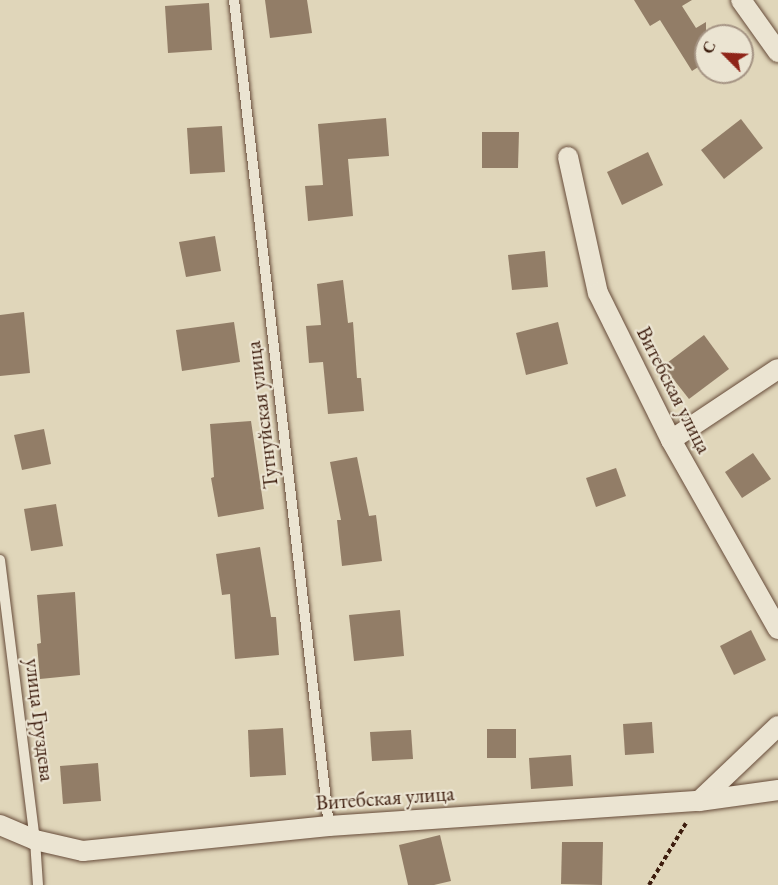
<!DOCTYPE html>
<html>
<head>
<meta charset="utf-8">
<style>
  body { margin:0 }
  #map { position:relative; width:778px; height:885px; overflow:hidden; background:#e0d6ba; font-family:"EB Garamond",serif }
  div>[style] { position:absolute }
  .building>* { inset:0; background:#927d67 }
  .path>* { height:4px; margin-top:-2px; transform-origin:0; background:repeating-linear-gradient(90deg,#3d1d0e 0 4.5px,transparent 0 7.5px) }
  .roads { filter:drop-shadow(0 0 2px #664b39) drop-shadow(0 0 2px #664b39) }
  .service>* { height:10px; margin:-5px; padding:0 5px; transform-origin:5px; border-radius:5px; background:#ebe4d2 }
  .minor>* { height:20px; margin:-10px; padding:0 10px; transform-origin:10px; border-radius:10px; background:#ebe4d2 }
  span { translate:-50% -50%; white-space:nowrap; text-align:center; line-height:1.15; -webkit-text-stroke:4.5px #ebe4d2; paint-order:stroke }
  .street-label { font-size:21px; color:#3d1d0e }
  .north { position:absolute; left:694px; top:24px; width:60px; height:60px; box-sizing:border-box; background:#ebe4d2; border:2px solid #a59484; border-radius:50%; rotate:294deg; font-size:16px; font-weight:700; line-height:24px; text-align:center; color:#3d1d0e }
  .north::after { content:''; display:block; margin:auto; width:21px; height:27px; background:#8f2418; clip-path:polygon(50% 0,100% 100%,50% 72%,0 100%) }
</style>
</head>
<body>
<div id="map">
  <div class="building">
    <i style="clip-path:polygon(265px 0,307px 0,312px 33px,270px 38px)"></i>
    <i style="clip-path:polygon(634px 0,692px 0,682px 6px,696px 28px,706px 22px,706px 62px,692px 71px,660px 20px,650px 26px)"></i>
    <i style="clip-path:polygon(209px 3px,212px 50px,168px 53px,165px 6px)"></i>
    <i style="clip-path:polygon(386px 118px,389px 156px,348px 159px,353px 216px,308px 221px,305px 186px,323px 185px,318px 124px)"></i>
    <i style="clip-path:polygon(741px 119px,763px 148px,724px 179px,701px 150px)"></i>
    <i style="clip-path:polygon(222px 126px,225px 172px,190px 174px,187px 128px)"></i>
    <i style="clip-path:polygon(482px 132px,519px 132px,518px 168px,482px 168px)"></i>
    <i style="clip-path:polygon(648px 152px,663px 185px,622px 205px,607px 172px)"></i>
    <i style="clip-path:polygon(215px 236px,221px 271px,186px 277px,179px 242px)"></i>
    <i style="clip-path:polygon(545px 251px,548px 287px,512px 290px,508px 255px)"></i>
    <i style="clip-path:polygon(343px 280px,348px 323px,353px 322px,357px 378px,361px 378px,364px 411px,328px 414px,323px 362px,309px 363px,306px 326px,321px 325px,317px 284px)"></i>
    <i style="clip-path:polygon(24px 312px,30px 373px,0 376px,0 315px)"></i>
    <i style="clip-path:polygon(234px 322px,240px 362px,182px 371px,176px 330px)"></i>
    <i style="clip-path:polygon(558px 322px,568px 364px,526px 375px,516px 333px)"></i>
    <i style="clip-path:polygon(704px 335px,729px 369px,689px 399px,663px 366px)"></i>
    <i style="clip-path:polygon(251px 421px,264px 509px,218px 517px,211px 478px,214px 477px,210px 424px)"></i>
    <i style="clip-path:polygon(44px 429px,51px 464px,22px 470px,14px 435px)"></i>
    <i style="clip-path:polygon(753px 453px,771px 479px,742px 498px,725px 472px)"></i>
    <i style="clip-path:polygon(357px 457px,369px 516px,376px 515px,382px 561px,342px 566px,337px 520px,341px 520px,330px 462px)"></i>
    <i style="clip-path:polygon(616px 468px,626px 496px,596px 507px,586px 478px)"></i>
    <i style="clip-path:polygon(56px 504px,63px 546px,31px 551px,24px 509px)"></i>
    <i style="clip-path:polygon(260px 547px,271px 617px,276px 617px,279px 655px,235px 659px,230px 594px,222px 595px,216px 554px)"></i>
    <i style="clip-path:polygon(75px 592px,80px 675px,40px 679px,37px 644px,41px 643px,37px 595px)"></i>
    <i style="clip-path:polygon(400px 610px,404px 656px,354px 661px,349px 615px)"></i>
    <i style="clip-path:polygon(751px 630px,766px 660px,734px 675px,720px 646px)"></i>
    <i style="clip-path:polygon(652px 722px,654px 753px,625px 755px,623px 724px)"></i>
    <i style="clip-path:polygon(283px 728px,286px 775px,250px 777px,248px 730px)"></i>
    <i style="clip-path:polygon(487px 729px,516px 729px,516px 758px,487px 758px)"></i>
    <i style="clip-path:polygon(411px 730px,413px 759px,372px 761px,370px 732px)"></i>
    <i style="clip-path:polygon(571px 755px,573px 786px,531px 789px,529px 758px)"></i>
    <i style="clip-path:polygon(98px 763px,101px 801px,63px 804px,60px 766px)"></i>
    <i style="clip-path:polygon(440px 835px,451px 881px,434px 885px,408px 885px,399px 845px)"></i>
    <i style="clip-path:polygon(562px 842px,603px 842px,602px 885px,561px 884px)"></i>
  </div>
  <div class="path">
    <i style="left:649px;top:885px;width:72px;rotate:-59.2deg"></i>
  </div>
  <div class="roads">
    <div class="service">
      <i style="left:234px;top:0;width:831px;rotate:83.44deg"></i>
      <i style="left:0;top:560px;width:282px;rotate:82.9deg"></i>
      <i style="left:35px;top:840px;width:45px;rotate:86.2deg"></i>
    </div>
    <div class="minor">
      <i style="left:741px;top:0;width:64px;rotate:54.6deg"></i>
      <i style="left:568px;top:157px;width:139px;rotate:77.6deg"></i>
      <i style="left:598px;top:293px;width:164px;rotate:63.6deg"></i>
      <i style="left:671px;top:440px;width:217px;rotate:60.5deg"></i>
      <i style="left:671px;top:440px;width:128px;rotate:-33.6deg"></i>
      <i style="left:699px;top:801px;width:109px;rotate:-43.5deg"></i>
      <i style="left:0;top:825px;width:38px;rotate:23deg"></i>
      <i style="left:35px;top:840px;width:49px;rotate:12.9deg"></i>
      <i style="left:83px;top:851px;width:247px;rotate:-5.8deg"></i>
      <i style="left:329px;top:826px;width:371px;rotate:-3.9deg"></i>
      <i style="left:699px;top:801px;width:80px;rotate:-7.9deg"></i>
    </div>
  </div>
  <div class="street-label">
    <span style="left:674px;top:390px;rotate:63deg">Витебская улица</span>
    <span style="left:262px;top:415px;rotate:-97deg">Тугнуйская улица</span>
    <span style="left:40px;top:720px;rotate:83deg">улица Груздева</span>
    <span style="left:385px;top:798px;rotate:-4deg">Витебская улица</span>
  </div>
  <div class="north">С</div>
</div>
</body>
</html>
